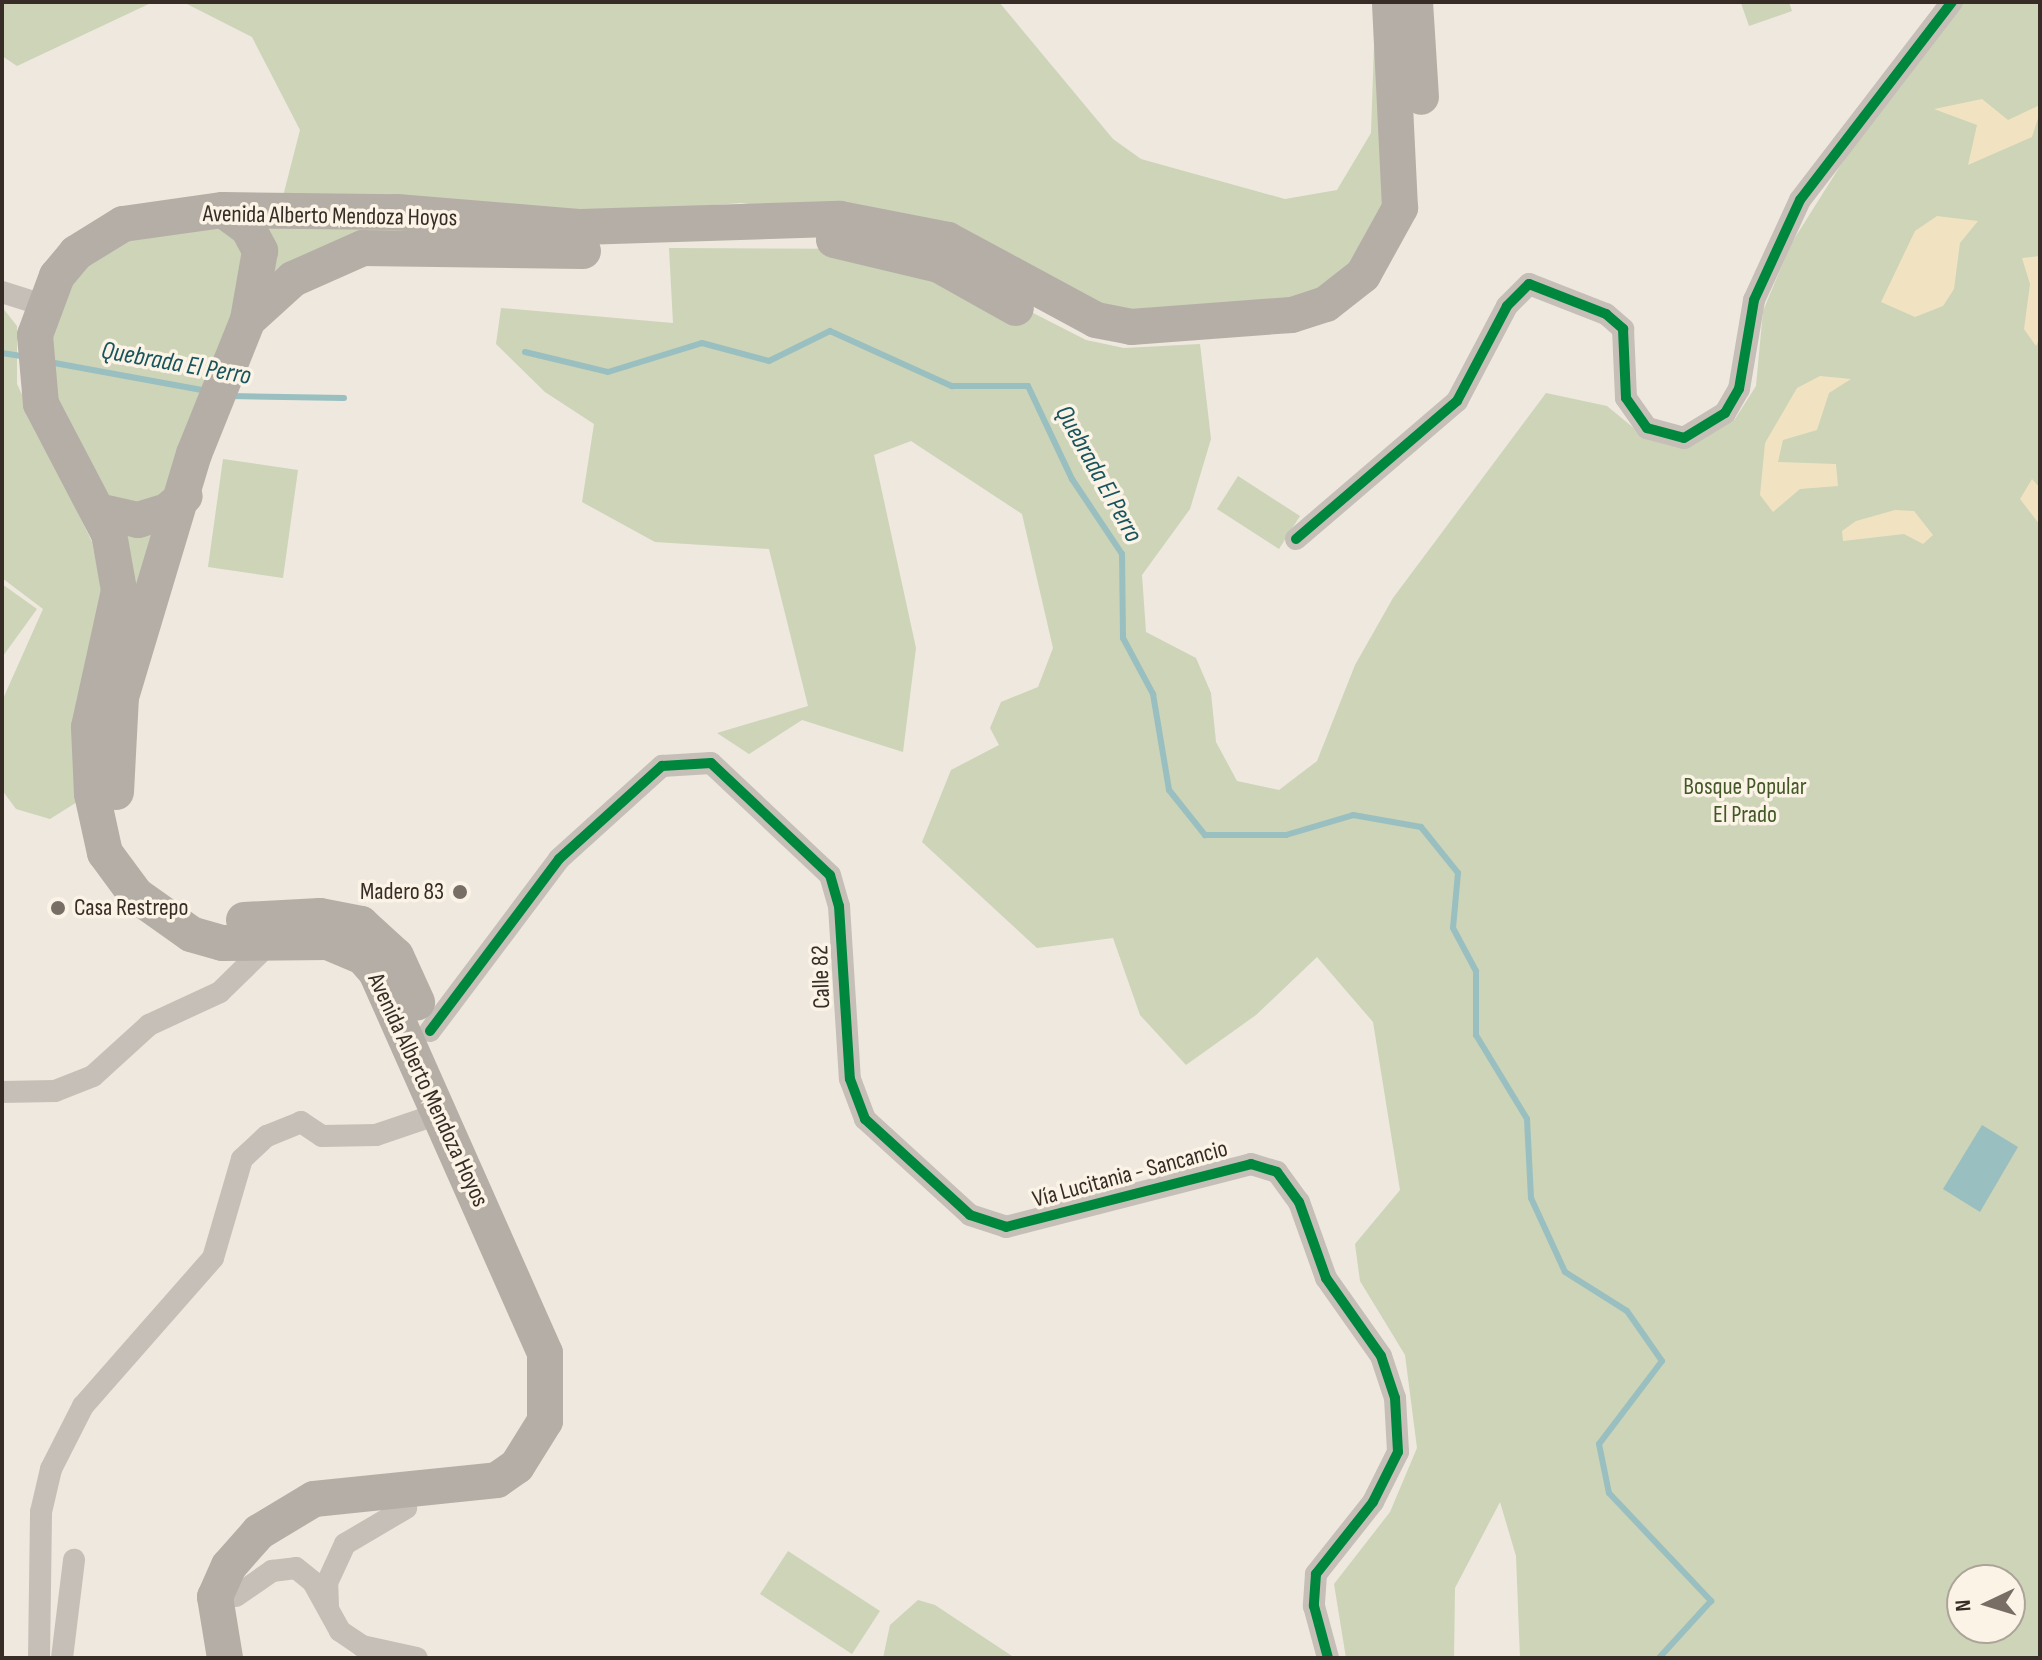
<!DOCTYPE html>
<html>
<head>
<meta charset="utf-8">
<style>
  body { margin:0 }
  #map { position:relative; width:2042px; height:1660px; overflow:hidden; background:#eee8de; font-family:"Sofia Sans Condensed",sans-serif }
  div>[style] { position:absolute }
  .green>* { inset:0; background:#cdd4b7 }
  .sand>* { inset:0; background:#f1e3c2 }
  .water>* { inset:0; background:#99bfc1 }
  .stream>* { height:6px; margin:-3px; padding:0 3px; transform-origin:3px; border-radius:3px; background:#99bfc1 }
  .street>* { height:22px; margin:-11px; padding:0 11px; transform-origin:11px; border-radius:11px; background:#c6bfb8 }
  .primary>* { height:36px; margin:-18px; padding:0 18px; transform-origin:18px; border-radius:18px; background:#b5aea7 }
  .cycleway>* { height:10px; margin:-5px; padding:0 5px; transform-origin:5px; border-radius:5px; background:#00873e }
  .dots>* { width:22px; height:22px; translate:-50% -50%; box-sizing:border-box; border:4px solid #fbf3e5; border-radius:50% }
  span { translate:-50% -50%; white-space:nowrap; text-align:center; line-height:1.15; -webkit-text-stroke:7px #fbf3e5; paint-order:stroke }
  .street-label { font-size:24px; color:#382d26 }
  .park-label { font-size:24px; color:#435827 }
  .poi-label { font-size:24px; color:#382d26 }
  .right { translate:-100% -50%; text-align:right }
  .left { translate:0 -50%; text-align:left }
  .water-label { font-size:26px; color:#17545d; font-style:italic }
  .frame { position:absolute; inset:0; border:4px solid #382d26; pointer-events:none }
  .north { position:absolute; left:1946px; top:1564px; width:80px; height:80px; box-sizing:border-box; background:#fbf3e5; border:2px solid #ada499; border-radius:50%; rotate:266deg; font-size:22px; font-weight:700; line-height:32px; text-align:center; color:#382d26 }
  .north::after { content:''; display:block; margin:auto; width:28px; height:36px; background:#786e66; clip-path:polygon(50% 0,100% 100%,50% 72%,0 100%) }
</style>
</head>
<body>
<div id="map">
  <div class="green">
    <i style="clip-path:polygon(2px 2px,153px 2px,17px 66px,2px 56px)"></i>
    <i style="clip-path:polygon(183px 2px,999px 2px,1113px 139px,1141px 159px,1285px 199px,1337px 190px,1371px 133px,1374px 45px,1400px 208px,1326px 304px,1131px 327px,840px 219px,742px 203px,669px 208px,581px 227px,281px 204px,300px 130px,252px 37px)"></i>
    <i style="clip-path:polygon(1789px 2px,1792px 11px,1749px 26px,1741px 3px)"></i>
    <i style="clip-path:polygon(evenodd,1959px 2px,2040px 2px,2040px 1658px,1520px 1658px,1516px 1556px,1500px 1502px,1455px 1588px,1454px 1658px,1346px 1658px,1334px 1584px,1390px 1512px,1417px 1448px,1405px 1355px,1360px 1281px,1355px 1244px,1400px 1190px,1373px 1022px,1317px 957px,1256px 1015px,1186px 1065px,1140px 1015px,1113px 938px,1037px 948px,922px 842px,951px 770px,999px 745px,990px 728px,1001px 702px,1038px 687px,1053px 648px,1022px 514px,911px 441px,874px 455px,916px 648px,903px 752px,802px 720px,749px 754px,717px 733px,808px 706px,769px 549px,655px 542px,582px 502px,594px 424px,545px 392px,496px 344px,501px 308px,673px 323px,669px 248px,887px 249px,939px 265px,1086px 340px,1124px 348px,1200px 344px,1211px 439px,1190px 509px,1142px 575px,1146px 632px,1196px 658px,1211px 693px,1216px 742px,1237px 781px,1279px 790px,1317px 761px,1355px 665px,1393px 598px,1546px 393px,1607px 406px,1646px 438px,1687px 448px,1735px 419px,1756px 386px,1763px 311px,1791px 244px,1859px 136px,1959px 2px,1962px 1580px,2010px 1580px,2010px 1628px,1962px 1628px,1962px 1580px)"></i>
    <i style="clip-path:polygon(254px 221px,362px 222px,443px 234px,266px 288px)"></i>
    <i style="clip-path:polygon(229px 223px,250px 253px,248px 279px,167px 499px,106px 504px,60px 422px,50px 324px,63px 288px,120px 235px)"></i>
    <i style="clip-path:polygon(2px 307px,17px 326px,17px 384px,92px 542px,103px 597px,77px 802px,50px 819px,16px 809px,2px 790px,2px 701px,43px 609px,2px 578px)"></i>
    <i style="clip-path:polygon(223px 459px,298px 470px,283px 578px,208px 567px)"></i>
    <i style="clip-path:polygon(1238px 476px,1300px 516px,1279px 549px,1217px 509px)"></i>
    <i style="clip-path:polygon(169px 519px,136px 616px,120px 539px)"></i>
    <i style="clip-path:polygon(2px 584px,37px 609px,3px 656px,2px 655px)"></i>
    <i style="clip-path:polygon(788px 1551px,880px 1611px,852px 1654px,760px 1594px)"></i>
    <i style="clip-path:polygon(918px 1600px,935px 1605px,1015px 1658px,883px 1658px,890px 1625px)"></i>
  </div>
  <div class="sand">
    <i style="clip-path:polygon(1982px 99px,2008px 120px,2040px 105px,2040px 112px,2032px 137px,1968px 165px,1977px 125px,1934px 109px)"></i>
    <i style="clip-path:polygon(1937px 216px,1978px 221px,1960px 243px,1954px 289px,1943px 306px,1915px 317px,1881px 302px,1915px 231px)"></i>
    <i style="clip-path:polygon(2040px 256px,2040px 337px,2036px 346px,2024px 329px,2030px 284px,2022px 258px)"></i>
    <i style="clip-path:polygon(1820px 376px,1851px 379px,1829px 393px,1817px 430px,1783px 440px,1778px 462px,1836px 464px,1838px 486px,1800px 489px,1773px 512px,1760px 495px,1765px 443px,1797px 388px)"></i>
    <i style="clip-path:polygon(2032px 479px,2040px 488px,2040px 525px,2020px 499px)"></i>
    <i style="clip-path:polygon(1895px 510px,1914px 511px,1933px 535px,1923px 544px,1904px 534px,1843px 541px,1842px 531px,1856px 521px)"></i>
  </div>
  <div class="water">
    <i style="clip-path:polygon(1982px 1125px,2018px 1147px,1980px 1212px,1943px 1189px)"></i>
  </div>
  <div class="stream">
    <i style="left:525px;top:352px;width:85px;rotate:13.5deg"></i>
    <i style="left:608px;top:372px;width:98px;rotate:-17.1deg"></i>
    <i style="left:702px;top:343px;width:69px;rotate:15deg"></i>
    <i style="left:769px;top:361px;width:68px;rotate:-26.2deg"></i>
    <i style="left:830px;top:331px;width:134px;rotate:24.3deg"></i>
    <i style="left:952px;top:386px;width:76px"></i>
    <i style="left:1028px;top:386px;width:103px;rotate:64.7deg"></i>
    <i style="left:1072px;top:479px;width:90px;rotate:56.3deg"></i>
    <i style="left:1122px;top:554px;width:84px;rotate:89.3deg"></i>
    <i style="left:1123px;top:638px;width:64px;rotate:61.8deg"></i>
    <i style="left:1153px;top:694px;width:97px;rotate:80.5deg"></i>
    <i style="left:1169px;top:790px;width:58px;rotate:51.3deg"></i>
    <i style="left:1205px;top:835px;width:81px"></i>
    <i style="left:1286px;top:835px;width:70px;rotate:-16.6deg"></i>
    <i style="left:1353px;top:815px;width:69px;rotate:10deg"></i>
    <i style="left:1421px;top:827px;width:59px;rotate:51.2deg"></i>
    <i style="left:1458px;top:873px;width:55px;rotate:95.2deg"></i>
    <i style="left:1453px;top:928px;width:49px;rotate:61.9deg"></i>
    <i style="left:1476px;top:971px;width:64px;rotate:90deg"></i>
    <i style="left:1476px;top:1035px;width:98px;rotate:58.7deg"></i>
    <i style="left:1527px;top:1119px;width:79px;rotate:87.1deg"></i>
    <i style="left:1531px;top:1198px;width:81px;rotate:65.3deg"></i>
    <i style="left:1565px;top:1272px;width:73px;rotate:32.2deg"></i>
    <i style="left:1627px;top:1311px;width:61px;rotate:55deg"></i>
    <i style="left:1662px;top:1361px;width:104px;rotate:127.2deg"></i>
    <i style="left:1599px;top:1444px;width:50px;rotate:78.5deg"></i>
    <i style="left:1609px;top:1493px;width:149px;rotate:46.6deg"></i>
    <i style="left:1711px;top:1601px;width:77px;rotate:132.4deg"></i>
    <i style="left:2px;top:353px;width:24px;rotate:9deg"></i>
    <i style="left:49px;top:362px;width:161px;rotate:10.4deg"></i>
    <i style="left:230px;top:396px;width:114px;rotate:1deg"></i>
  </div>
  <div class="street">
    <i style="left:2px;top:292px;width:43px;rotate:17.6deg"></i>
    <i style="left:1296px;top:539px;width:212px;rotate:-40.6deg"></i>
    <i style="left:1457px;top:401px;width:107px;rotate:-62.2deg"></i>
    <i style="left:1507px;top:306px;width:31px;rotate:-45deg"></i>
    <i style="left:1529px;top:284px;width:83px;rotate:21.3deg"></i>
    <i style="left:1606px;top:314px;width:23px;rotate:41deg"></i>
    <i style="left:1623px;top:329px;width:69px;rotate:87.5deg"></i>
    <i style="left:1626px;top:398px;width:37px;rotate:55deg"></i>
    <i style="left:1647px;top:428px;width:38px;rotate:15deg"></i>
    <i style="left:1684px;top:438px;width:48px;rotate:-31.4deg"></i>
    <i style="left:1725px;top:413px;width:28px;rotate:-60deg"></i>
    <i style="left:1739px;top:389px;width:90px;rotate:-80.4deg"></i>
    <i style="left:1754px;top:300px;width:110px;rotate:-65.3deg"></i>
    <i style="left:1800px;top:200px;width:250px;rotate:-52.5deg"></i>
    <i style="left:430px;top:1031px;width:215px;rotate:-53.1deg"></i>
    <i style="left:559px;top:859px;width:139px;rotate:-42.1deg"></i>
    <i style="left:662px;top:766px;width:49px;rotate:-3.5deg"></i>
    <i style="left:711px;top:763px;width:163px;rotate:43.3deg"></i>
    <i style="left:830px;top:875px;width:32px;rotate:74deg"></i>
    <i style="left:839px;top:906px;width:173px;rotate:86.4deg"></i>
    <i style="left:850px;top:1079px;width:43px;rotate:69.4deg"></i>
    <i style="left:865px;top:1119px;width:142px;rotate:42.4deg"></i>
    <i style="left:970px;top:1215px;width:38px;rotate:18deg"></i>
    <i style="left:1006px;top:1227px;width:253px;rotate:-14.4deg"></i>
    <i style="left:1251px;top:1164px;width:27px;rotate:17deg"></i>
    <i style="left:1277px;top:1172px;width:37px;rotate:54deg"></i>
    <i style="left:1299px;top:1202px;width:81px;rotate:70.4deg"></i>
    <i style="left:1326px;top:1278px;width:95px;rotate:54.8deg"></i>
    <i style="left:1381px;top:1356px;width:44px;rotate:71.6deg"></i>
    <i style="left:1395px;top:1398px;width:54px;rotate:86.8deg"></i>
    <i style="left:1398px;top:1452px;width:56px;rotate:116.6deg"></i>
    <i style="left:1373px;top:1502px;width:92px;rotate:128.4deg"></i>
    <i style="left:1316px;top:1574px;width:32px;rotate:94deg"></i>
    <i style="left:1314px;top:1606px;width:54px;rotate:74.9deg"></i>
    <i style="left:2px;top:1092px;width:53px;rotate:-1.1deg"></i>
    <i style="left:55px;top:1091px;width:41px;rotate:-21.5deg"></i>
    <i style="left:93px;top:1076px;width:76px;rotate:-42.3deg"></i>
    <i style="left:149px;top:1025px;width:78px;rotate:-24.9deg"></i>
    <i style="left:220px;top:992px;width:67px;rotate:-44.4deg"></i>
    <i style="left:236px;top:1596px;width:44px;rotate:-34.8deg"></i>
    <i style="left:272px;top:1571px;width:24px;rotate:-7deg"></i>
    <i style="left:296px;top:1568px;width:22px;rotate:39deg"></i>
    <i style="left:313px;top:1582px;width:56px;rotate:61.1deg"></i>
    <i style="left:340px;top:1631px;width:27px;rotate:34deg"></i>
    <i style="left:362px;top:1646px;width:56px;rotate:12.3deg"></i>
    <i style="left:328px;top:1606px;width:23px;rotate:-92deg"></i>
    <i style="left:327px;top:1583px;width:43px;rotate:-65.2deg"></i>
    <i style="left:345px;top:1544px;width:71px;rotate:-30.5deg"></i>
    <i style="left:39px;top:1658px;width:146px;rotate:-89.2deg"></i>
    <i style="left:41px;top:1512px;width:44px;rotate:-76.9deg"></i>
    <i style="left:51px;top:1469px;width:71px;rotate:-63.1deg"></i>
    <i style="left:83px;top:1406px;width:197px;rotate:-48.7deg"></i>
    <i style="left:213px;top:1258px;width:103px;rotate:-73.7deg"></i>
    <i style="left:242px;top:1159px;width:34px;rotate:-43deg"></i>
    <i style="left:267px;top:1136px;width:37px;rotate:-22deg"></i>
    <i style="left:301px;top:1122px;width:25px;rotate:34deg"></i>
    <i style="left:322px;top:1136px;width:54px;rotate:-1.1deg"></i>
    <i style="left:376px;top:1135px;width:69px;rotate:-18.7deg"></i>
    <i style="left:62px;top:1658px;width:99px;rotate:-83deg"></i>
  </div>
  <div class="primary">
    <i style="left:1415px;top:2px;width:95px;rotate:86.4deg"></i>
    <i style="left:223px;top:210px;width:31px;rotate:36deg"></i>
    <i style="left:248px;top:228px;width:26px;rotate:62deg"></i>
    <i style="left:260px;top:251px;width:70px;rotate:99.9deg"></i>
    <i style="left:834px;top:240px;width:108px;rotate:13.4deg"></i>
    <i style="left:939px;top:265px;width:88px;rotate:29.2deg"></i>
    <i style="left:98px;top:511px;width:41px;rotate:12.7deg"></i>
    <i style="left:138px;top:520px;width:30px;rotate:-17deg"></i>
    <i style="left:167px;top:511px;width:23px;rotate:-40deg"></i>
    <i style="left:116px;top:792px;width:95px;rotate:-87deg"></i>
    <i style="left:121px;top:697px;width:254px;rotate:-73.3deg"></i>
    <i style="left:194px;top:454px;width:144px;rotate:-68.1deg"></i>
    <i style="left:248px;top:320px;width:61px;rotate:-42.3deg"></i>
    <i style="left:293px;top:279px;width:77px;rotate:-23.9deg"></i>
    <i style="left:363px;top:248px;width:220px;rotate:0.8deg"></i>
    <i style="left:244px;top:920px;width:76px;rotate:-3deg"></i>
    <i style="left:320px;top:916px;width:42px;rotate:11deg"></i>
    <i style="left:361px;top:924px;width:47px;rotate:42.4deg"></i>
    <i style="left:396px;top:956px;width:51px;rotate:65.5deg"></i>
    <i style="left:225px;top:1658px;width:62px;rotate:-99.3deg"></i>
    <i style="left:215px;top:1597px;width:34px;rotate:-66deg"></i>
    <i style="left:229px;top:1566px;width:45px;rotate:-48.6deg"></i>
    <i style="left:259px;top:1532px;width:64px;rotate:-31deg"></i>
    <i style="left:314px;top:1499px;width:184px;rotate:-5.9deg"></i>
    <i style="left:497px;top:1480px;width:24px;rotate:-35deg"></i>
    <i style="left:517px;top:1466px;width:53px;rotate:-58.1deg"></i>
    <i style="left:545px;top:1421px;width:68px;rotate:-90deg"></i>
    <i style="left:545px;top:1353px;width:415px;rotate:-113.9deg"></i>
    <i style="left:377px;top:973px;width:21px;rotate:-131deg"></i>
    <i style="left:363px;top:957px;width:38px;rotate:-157deg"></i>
    <i style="left:328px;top:942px;width:106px;rotate:179.5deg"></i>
    <i style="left:222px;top:943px;width:32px;rotate:-164deg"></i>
    <i style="left:191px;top:934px;width:67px;rotate:-144.7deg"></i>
    <i style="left:136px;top:895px;width:52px;rotate:-126.4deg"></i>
    <i style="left:105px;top:853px;width:60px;rotate:-102.4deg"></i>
    <i style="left:92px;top:794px;width:67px;rotate:-92.6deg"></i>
    <i style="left:89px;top:727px;width:140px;rotate:-77.6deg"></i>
    <i style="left:119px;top:590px;width:57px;rotate:-100.1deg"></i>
    <i style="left:109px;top:534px;width:147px;rotate:-117.6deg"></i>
    <i style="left:41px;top:404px;width:69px;rotate:-95deg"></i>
    <i style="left:35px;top:335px;width:63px;rotate:-69.6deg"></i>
    <i style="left:57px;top:276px;width:30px;rotate:-50deg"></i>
    <i style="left:76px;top:253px;width:55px;rotate:-31.7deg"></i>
    <i style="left:123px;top:224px;width:101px;rotate:-8deg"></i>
    <i style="left:223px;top:210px;width:174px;rotate:0.7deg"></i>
    <i style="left:397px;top:212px;width:185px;rotate:4.7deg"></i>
    <i style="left:581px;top:227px;width:259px;rotate:-1.8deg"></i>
    <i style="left:840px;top:219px;width:110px;rotate:11deg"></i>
    <i style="left:948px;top:240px;width:168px;rotate:28.4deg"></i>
    <i style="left:1096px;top:320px;width:36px;rotate:11deg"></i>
    <i style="left:1131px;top:327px;width:161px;rotate:-4.3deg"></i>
    <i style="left:1292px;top:315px;width:36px;rotate:-18deg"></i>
    <i style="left:1326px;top:304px;width:47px;rotate:-38.1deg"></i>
    <i style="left:1363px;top:275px;width:77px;rotate:-61.1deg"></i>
    <i style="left:1400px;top:208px;width:206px;rotate:-92.8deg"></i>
  </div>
  <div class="cycleway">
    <i style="left:1296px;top:539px;width:212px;rotate:-40.6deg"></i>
    <i style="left:1457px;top:401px;width:107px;rotate:-62.2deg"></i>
    <i style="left:1507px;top:306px;width:31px;rotate:-45deg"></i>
    <i style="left:1529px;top:284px;width:83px;rotate:21.3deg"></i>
    <i style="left:1606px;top:314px;width:23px;rotate:41deg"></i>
    <i style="left:1623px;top:329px;width:69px;rotate:87.5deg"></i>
    <i style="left:1626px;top:398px;width:37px;rotate:55deg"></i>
    <i style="left:1647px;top:428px;width:38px;rotate:15deg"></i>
    <i style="left:1684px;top:438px;width:48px;rotate:-31.4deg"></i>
    <i style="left:1725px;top:413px;width:28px;rotate:-60deg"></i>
    <i style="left:1739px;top:389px;width:90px;rotate:-80.4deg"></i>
    <i style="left:1754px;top:300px;width:110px;rotate:-65.3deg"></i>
    <i style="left:1800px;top:200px;width:250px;rotate:-52.5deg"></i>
    <i style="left:430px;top:1031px;width:215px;rotate:-53.1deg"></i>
    <i style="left:559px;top:859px;width:139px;rotate:-42.1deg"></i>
    <i style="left:662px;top:766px;width:49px;rotate:-3.5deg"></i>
    <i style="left:711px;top:763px;width:163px;rotate:43.3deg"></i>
    <i style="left:830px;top:875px;width:32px;rotate:74deg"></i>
    <i style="left:839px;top:906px;width:173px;rotate:86.4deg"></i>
    <i style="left:850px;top:1079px;width:43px;rotate:69.4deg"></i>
    <i style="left:865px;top:1119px;width:142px;rotate:42.4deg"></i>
    <i style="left:970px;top:1215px;width:38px;rotate:18deg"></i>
    <i style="left:1006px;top:1227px;width:253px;rotate:-14.4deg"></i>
    <i style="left:1251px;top:1164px;width:27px;rotate:17deg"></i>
    <i style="left:1277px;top:1172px;width:37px;rotate:54deg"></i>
    <i style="left:1299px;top:1202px;width:81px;rotate:70.4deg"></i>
    <i style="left:1326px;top:1278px;width:95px;rotate:54.8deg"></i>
    <i style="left:1381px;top:1356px;width:44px;rotate:71.6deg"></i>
    <i style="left:1395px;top:1398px;width:54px;rotate:86.8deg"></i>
    <i style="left:1398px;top:1452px;width:56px;rotate:116.6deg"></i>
    <i style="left:1373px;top:1502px;width:92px;rotate:128.4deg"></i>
    <i style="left:1316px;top:1574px;width:32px;rotate:94deg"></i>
    <i style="left:1314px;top:1606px;width:54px;rotate:74.9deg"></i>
  </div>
  <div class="dots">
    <i style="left:460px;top:892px;background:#786e66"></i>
    <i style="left:58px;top:908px;background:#786e66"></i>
  </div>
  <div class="street-label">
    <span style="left:330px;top:216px;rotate:1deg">Avenida Alberto Mendoza Hoyos</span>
    <span style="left:821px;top:977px;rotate:-92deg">Calle 82</span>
    <span style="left:428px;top:1090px;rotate:65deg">Avenida Alberto Mendoza Hoyos</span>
    <span style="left:1130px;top:1174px;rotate:-15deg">Vía Lucitania - Sancancio</span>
  </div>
  <div class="park-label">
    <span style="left:1745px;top:801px">Bosque Popular<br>El Prado</span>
  </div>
  <div class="poi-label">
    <span class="right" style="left:444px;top:892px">Madero 83</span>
    <span class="left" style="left:74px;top:908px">Casa Restrepo</span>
  </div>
  <div class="water-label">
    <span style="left:176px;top:364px;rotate:10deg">Quebrada El Perro</span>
    <span style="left:1098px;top:474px;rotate:61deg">Quebrada El Perro</span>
  </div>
  <div class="frame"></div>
  <div class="north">N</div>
</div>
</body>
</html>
